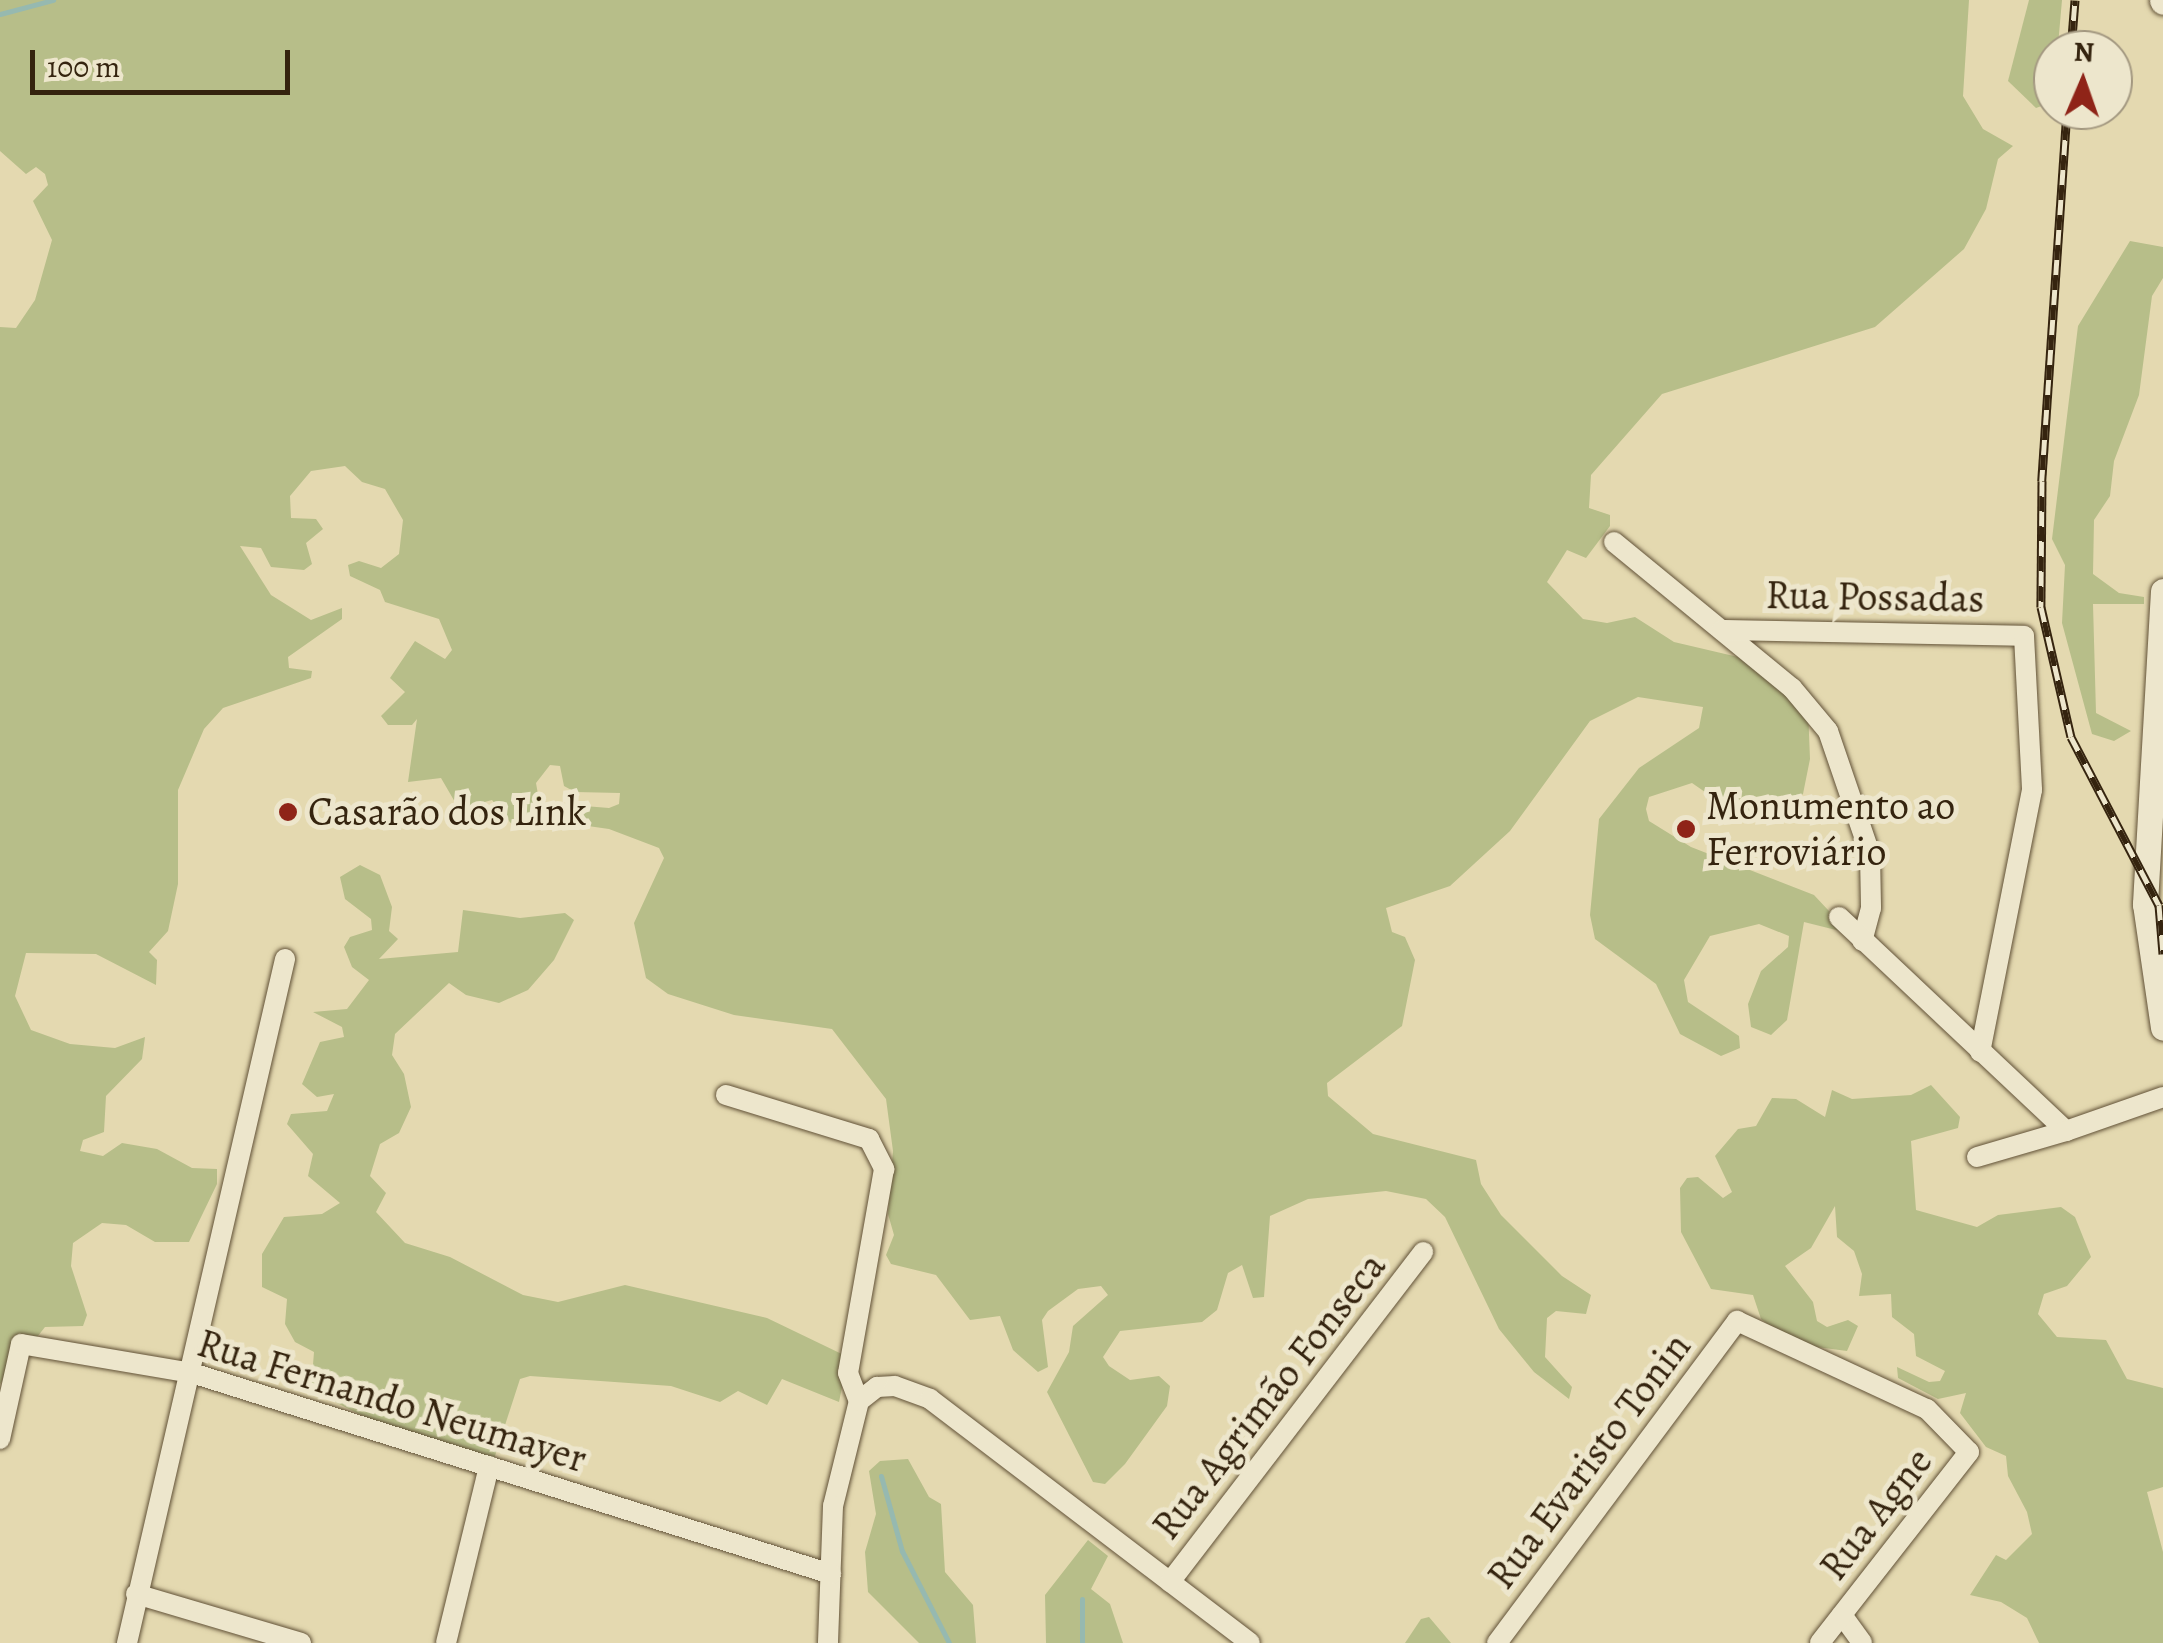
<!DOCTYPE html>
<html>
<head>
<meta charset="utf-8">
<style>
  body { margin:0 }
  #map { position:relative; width:2163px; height:1643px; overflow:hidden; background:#e4d9b0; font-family:Alegreya,serif }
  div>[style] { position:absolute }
  .green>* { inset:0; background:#b7be89 }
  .stream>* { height:5px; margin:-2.5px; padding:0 2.5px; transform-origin:2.5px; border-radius:2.5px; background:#96b9b0 }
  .roads { filter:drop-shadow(0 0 2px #615137) drop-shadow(0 0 2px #615137) }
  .minor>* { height:20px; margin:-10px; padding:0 10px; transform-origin:10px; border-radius:10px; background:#ede6cc }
  .tertiary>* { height:25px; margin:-12.5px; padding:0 12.5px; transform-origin:12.5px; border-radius:12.5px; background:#ede6cc }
  .rail>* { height:9px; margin-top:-4.5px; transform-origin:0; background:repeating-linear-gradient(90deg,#ede6cc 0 15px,#35240f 0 30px); box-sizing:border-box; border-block:2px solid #35240f }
  .dots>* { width:28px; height:28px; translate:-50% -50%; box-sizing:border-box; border:5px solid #ede6cc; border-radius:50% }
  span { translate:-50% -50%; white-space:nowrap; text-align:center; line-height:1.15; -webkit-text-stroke:10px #ede6cc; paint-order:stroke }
  .street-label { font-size:40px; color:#35240f }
  .poi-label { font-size:40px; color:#35240f }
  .left { translate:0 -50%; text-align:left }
  .north { position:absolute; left:2033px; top:30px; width:100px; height:100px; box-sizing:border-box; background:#ede6cc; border:2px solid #a39880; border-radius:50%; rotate:2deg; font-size:28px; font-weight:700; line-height:40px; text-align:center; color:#35240f }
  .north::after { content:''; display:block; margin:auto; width:35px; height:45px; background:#8f2418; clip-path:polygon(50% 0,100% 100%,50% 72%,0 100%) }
  .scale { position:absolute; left:30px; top:50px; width:260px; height:45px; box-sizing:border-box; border:5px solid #35240f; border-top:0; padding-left:12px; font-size:30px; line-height:35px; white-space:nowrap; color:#35240f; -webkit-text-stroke:8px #ede6cc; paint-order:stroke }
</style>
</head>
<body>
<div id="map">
  <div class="green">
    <i style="clip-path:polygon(0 0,1969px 0,1963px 96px,1983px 129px,2013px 146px,1998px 159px,1986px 209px,1964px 249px,1875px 327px,1662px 394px,1591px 475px,1589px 508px,1610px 515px,1610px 526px,1586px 558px,1567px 550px,1547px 582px,1583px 619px,1607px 623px,1635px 617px,1674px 642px,1738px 657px,1808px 709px,1810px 759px,1803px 794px,1790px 804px,1767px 814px,1731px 810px,1692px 783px,1649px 797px,1646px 809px,1649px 821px,1691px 847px,1814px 895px,1843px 926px,1840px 931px,1804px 922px,1787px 1020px,1771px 1035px,1751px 1027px,1748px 1004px,1761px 971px,1788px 947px,1789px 936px,1759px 924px,1710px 936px,1684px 980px,1688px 1002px,1739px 1036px,1740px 1048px,1721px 1056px,1680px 1034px,1656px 984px,1595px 939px,1590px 915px,1599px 819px,1639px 768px,1699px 728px,1703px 707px,1638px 697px,1590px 721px,1510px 831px,1450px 886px,1386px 908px,1392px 932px,1405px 937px,1415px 960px,1402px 1026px,1327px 1083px,1328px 1096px,1373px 1134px,1476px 1160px,1481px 1184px,1501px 1215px,1562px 1276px,1591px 1295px,1586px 1314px,1556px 1311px,1547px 1318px,1545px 1357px,1572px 1387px,1569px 1399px,1534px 1372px,1499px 1329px,1445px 1217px,1426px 1199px,1386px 1191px,1308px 1199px,1270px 1216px,1264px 1297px,1253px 1298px,1242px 1265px,1228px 1273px,1217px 1310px,1202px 1322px,1120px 1331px,1103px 1357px,1109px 1366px,1130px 1380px,1159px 1376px,1170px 1386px,1167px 1406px,1125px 1464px,1105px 1484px,1093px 1482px,1047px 1392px,1069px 1352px,1073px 1326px,1108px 1295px,1101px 1286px,1078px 1289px,1048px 1311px,1042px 1320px,1048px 1367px,1038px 1372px,1013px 1350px,1000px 1316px,970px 1320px,936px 1275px,891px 1264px,886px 1255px,894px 1235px,888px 1214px,893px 1151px,886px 1099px,832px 1029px,734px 1015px,668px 994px,646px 978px,634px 923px,664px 858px,659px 848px,609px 829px,560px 822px,572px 805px,609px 808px,619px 804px,620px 793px,575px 792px,564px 786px,560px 766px,550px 765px,536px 783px,540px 806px,514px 827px,492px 800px,459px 809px,441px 778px,408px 782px,417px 719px,412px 725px,388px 725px,381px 716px,405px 692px,390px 678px,415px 641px,445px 659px,452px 650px,439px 619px,385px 602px,380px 590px,350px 576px,348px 565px,359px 561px,381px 568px,399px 554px,403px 520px,385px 489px,362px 482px,345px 466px,311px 471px,290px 496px,291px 518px,316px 519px,323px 529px,306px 543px,312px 564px,304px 570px,271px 567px,261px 548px,240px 546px,271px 595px,311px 620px,342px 608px,342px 619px,288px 657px,289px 668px,312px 671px,311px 678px,223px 708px,204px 729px,178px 790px,178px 884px,168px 931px,149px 952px,157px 960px,156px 985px,96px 954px,26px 953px,15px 996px,31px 1030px,70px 1044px,115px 1048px,145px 1037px,142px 1059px,106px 1096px,104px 1132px,83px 1140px,80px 1151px,103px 1156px,122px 1143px,157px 1149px,192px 1168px,217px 1169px,217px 1184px,189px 1242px,155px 1242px,126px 1225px,102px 1223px,73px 1243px,71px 1266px,87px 1315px,83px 1326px,45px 1327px,0 1384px,0 327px,16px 328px,35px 300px,52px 240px,33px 201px,48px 185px,45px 174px,36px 167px,26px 174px,0 151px)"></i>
    <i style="clip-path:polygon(2029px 0,2062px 0,2053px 102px,2036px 108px,2008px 81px)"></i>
    <i style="clip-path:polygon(2130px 241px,2163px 247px,2163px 278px,2152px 296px,2139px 395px,2114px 461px,2110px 496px,2094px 520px,2093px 574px,2119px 593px,2144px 597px,2144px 604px,2093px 604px,2096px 713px,2131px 731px,2114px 741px,2092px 734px,2062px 623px,2065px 565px,2052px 539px,2078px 326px)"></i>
    <i style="clip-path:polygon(360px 865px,380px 875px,392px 907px,389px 931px,398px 939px,379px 959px,458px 952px,463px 910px,520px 918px,565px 913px,574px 920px,554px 960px,528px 990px,499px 1003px,466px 995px,449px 983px,395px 1034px,392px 1055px,404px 1074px,411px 1107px,399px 1133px,380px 1144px,370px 1176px,386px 1193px,376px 1212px,405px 1243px,450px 1257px,523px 1295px,558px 1302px,625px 1285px,767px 1318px,848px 1357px,839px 1402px,782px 1379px,767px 1405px,738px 1391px,720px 1402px,671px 1386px,530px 1376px,520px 1379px,494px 1459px,421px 1445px,311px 1390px,314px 1352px,295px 1342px,285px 1324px,287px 1299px,262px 1287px,262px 1254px,284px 1217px,322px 1214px,340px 1203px,308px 1176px,313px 1154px,287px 1124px,291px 1114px,327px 1111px,334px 1094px,317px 1097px,302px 1084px,320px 1042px,344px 1037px,342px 1027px,313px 1012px,347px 1009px,369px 980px,352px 967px,344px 947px,350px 937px,372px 930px,371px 919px,345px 899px,340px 877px)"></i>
    <i style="clip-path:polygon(1931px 1085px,1960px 1117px,1958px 1128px,1911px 1141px,1916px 1210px,1977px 1227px,1998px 1215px,2061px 1207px,2075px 1217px,2091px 1257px,2067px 1286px,2044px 1294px,2038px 1314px,2057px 1337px,2106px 1340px,2127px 1379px,2163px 1388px,2163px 1487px,2147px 1492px,2163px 1552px,2163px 1643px,2039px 1643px,2027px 1618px,2001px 1602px,1970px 1595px,1996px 1555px,2006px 1560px,2032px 1534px,2027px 1512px,2008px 1476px,2006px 1456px,1986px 1447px,1960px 1413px,1966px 1393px,1938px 1399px,1898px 1378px,1897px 1367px,1929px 1382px,1940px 1381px,1945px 1371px,1916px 1356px,1914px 1334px,1892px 1317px,1891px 1294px,1859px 1296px,1862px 1274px,1854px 1251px,1837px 1237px,1835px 1206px,1811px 1248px,1785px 1266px,1813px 1302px,1817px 1321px,1827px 1327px,1848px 1320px,1858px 1326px,1847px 1351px,1794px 1344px,1761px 1319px,1753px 1295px,1711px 1289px,1681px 1232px,1680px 1188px,1687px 1178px,1698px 1177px,1723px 1198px,1732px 1192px,1715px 1156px,1738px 1129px,1756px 1126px,1772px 1098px,1796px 1099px,1825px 1117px,1832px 1090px,1852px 1099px,1911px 1095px)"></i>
    <i style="clip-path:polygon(908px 1459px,929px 1497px,941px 1504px,945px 1572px,973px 1605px,976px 1643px,919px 1643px,868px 1592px,865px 1552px,876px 1514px,869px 1471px,880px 1461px)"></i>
    <i style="clip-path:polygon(1088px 1540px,1108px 1556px,1091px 1589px,1110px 1604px,1123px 1643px,1046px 1643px,1045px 1595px)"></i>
    <i style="clip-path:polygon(1429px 1617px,1451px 1643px,1405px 1643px,1421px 1619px)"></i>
  </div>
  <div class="stream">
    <i style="left:0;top:14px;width:55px;rotate:-14.8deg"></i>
    <i style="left:881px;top:1476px;width:78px;rotate:74.4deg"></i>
    <i style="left:902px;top:1551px;width:103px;rotate:62.9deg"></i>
    <i style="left:1082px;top:1643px;width:44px;rotate:-90deg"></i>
  </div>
  <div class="roads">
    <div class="minor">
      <i style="left:1614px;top:542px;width:230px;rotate:39.4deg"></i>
      <i style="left:1792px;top:688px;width:56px;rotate:50.1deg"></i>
      <i style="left:1828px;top:731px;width:130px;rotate:71.1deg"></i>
      <i style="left:1870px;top:854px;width:54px;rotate:88.9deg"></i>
      <i style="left:1871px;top:908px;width:34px;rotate:105deg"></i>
      <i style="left:1722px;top:630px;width:302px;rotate:1.1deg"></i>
      <i style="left:2024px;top:636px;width:154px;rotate:87deg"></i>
      <i style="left:2032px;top:790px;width:267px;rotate:101.2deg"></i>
      <i style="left:1839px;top:917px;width:312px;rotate:43.3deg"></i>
      <i style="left:2066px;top:1131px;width:103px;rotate:-19.3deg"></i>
      <i style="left:726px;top:1095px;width:150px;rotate:17.1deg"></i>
      <i style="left:869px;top:1139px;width:34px;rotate:63deg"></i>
      <i style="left:884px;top:1169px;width:207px;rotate:100deg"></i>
      <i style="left:848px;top:1373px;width:30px;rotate:69deg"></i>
      <i style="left:859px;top:1401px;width:108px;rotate:103.9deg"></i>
      <i style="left:833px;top:1506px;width:137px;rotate:92.1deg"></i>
      <i style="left:1977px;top:1157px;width:93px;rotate:-16.3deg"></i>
      <i style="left:859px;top:1401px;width:23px;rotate:-38deg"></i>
      <i style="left:877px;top:1387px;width:18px;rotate:-3deg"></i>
      <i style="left:895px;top:1386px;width:37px;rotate:20deg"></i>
      <i style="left:930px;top:1399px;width:402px;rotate:37.3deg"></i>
      <i style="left:0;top:1439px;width:97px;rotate:-77.5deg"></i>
      <i style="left:21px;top:1344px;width:173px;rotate:9.6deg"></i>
      <i style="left:192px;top:1373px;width:670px;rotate:17.46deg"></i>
      <i style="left:1170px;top:1582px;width:416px;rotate:-52.5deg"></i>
      <i style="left:136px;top:1594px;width:172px;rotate:16.5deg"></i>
      <i style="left:1842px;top:1615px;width:34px;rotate:54deg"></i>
      <i style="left:127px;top:1643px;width:702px;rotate:-76.99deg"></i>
      <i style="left:446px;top:1643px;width:182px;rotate:-76.3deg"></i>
      <i style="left:1497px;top:1643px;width:402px;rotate:-53.3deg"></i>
      <i style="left:1737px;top:1321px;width:209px;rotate:24.9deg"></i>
      <i style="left:1927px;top:1409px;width:60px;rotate:45.7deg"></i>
      <i style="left:1969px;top:1452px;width:242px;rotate:128deg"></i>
    </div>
    <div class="tertiary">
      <i style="left:2162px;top:0;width:2px;rotate:63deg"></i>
      <i style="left:2163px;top:591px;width:314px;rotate:93.3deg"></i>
      <i style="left:2145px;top:904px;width:125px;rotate:81.7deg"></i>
    </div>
  </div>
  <div class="rail">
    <i style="left:2071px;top:50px;width:50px;rotate:-85.4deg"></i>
    <i style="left:2067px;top:110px;width:372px;rotate:93.9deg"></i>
    <i style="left:2042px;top:481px;width:126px;rotate:90.5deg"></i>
    <i style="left:2041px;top:607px;width:133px;rotate:77deg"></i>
    <i style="left:2071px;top:737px;width:190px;rotate:62.4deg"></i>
    <i style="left:2159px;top:905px;width:49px;rotate:85.3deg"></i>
  </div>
  <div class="dots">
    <i style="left:288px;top:812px;background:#8f2418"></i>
    <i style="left:1686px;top:829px;background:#8f2418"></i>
  </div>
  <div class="street-label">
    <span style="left:1875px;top:597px;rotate:1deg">Rua Possadas</span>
    <span style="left:1269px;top:1396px;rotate:-52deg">Rua Agrimão Fonseca</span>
    <span style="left:392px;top:1401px;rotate:17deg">Rua Fernando Neumayer</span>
    <span style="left:1589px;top:1461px;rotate:-53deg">Rua Evaristo Tonin</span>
    <span style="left:1876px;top:1514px;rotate:-52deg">Rua Agne</span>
  </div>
  <div class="poi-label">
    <span class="left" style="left:1706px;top:829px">Monumento ao<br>Ferroviário</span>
    <span class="left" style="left:308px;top:812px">Casarão dos Link</span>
  </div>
  <div class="north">N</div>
  <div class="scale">100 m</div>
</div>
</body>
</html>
